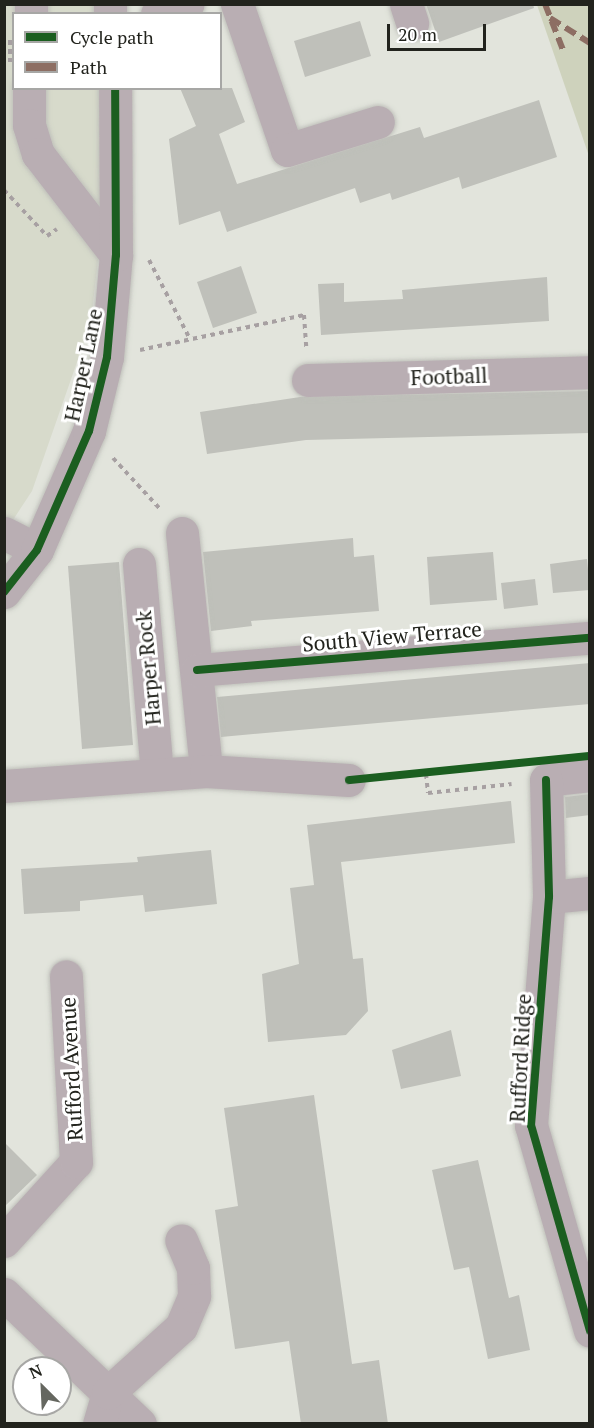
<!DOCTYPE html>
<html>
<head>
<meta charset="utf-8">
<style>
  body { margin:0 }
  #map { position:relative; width:594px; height:1428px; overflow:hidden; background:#e2e4dc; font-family:"PT Serif",serif }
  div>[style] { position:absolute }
  .built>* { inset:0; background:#d7dacb }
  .green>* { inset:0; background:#ced2bc }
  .building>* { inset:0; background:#bfc0ba }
  .path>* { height:4px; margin-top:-2px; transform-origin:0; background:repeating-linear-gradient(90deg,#a7a0a2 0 4.5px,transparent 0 9px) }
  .roads { filter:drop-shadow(0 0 2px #bfc0ba) drop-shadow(0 0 2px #bfc0ba) }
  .minor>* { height:33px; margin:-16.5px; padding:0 16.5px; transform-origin:16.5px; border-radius:16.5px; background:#b9aeb3 }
  .quiet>* { height:6px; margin-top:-3px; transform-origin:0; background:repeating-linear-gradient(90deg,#8d6e63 0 12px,transparent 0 18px) }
  .cycleway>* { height:8px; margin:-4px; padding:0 4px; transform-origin:4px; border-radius:4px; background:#1b5e20 }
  span { translate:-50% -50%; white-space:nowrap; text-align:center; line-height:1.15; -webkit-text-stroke:6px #fff; paint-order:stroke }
  .street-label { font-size:21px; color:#22231d }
  .frame { position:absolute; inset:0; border:6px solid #22231d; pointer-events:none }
  .legend { position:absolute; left:12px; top:12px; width:210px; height:78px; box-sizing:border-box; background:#fff; border:2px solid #a7a7a5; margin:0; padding:8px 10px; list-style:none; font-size:18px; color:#22231d }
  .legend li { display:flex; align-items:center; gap:12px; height:30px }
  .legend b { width:30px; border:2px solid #a7a7a5 }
  .north { position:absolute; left:12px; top:1356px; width:60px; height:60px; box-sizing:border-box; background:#fff; border:2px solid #a7a7a5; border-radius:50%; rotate:336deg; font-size:16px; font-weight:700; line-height:24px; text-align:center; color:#22231d }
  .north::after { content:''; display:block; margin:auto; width:21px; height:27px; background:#656760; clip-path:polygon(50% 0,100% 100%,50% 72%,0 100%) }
  .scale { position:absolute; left:387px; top:24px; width:99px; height:27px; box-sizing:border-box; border:3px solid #22231d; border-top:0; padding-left:8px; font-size:18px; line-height:21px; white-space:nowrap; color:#22231d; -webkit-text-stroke:4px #fff; paint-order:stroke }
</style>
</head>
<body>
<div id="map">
  <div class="built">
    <i style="clip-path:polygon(5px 5px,126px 5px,125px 13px,14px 14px,14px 88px,117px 89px,91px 322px,32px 491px,5px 532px)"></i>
  </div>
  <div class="green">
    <i style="clip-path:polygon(537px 5px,589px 5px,589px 156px)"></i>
  </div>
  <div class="building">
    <i style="clip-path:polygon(426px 4px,533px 4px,534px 8px,439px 42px)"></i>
    <i style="clip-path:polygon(360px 21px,371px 56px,305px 77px,294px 41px)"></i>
    <i style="clip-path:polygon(180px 88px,232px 88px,245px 122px,219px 134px,237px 184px,420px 127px,424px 138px,539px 100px,557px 157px,462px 189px,459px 177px,392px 200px,390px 193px,360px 203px,355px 188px,227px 232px,220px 211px,179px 225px,169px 139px,196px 126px)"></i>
    <i style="clip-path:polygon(241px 266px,257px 313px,213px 328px,197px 282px)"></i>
    <i style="clip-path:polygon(547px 277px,549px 321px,321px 335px,318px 284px,344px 283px,344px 302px,403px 299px,402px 290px)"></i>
    <i style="clip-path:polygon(590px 391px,590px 433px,306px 440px,207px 454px,200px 412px,300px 397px)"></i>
    <i style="clip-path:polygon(353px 538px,354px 557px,374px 555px,379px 611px,251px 621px,252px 626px,211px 631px,203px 552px)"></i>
    <i style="clip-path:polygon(493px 552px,497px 600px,430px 605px,427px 557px)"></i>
    <i style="clip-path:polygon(587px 559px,590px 590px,553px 593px,550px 564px)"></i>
    <i style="clip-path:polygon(119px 562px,133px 745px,82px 749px,68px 566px)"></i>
    <i style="clip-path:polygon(535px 579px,538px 605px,504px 609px,501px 583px)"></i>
    <i style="clip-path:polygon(590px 663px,590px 704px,221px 737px,217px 697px)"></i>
    <i style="clip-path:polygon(590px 794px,590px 815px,566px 818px,565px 797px)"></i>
    <i style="clip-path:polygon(511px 801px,515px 843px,341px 862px,353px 959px,363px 958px,368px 1011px,346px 1035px,268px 1042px,262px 974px,299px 964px,290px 888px,314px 885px,307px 825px)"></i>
    <i style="clip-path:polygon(211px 850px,217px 904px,145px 912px,143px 895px,80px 901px,80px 911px,24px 914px,21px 869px,138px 862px,137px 857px)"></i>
    <i style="clip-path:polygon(451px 1030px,461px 1076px,401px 1089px,392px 1050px)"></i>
    <i style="clip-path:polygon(314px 1095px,352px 1364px,379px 1360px,388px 1424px,301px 1424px,289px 1341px,235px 1349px,215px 1210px,238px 1206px,224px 1108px)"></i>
    <i style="clip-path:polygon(4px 1142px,37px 1175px,4px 1207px)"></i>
    <i style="clip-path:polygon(478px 1160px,509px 1298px,519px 1295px,530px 1350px,488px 1359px,469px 1267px,454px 1270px,432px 1170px)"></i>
  </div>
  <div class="path">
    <i style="left:10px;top:40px;width:22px;rotate:90deg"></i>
    <i style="left:4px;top:190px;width:63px;rotate:46.9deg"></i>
    <i style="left:47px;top:236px;width:12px;rotate:-35deg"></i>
    <i style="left:149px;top:260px;width:89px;rotate:62.6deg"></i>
    <i style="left:140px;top:350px;width:168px;rotate:-12deg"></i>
    <i style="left:304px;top:315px;width:32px;rotate:86deg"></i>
    <i style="left:113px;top:458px;width:71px;rotate:47.3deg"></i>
    <i style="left:426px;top:774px;width:19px;rotate:84deg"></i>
    <i style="left:428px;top:793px;width:84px;rotate:-6.1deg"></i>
  </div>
  <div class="roads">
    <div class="minor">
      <i style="left:110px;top:4px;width:10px;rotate:90deg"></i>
      <i style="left:237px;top:4px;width:154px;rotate:71.1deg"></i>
      <i style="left:287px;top:150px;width:95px;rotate:-17.1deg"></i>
      <i style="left:406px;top:4px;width:20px;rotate:72deg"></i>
      <i style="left:31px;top:14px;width:10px;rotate:-90deg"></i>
      <i style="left:157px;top:14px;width:32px;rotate:-18deg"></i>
      <i style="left:29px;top:88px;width:37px;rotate:90deg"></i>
      <i style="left:29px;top:125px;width:30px;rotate:73deg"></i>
      <i style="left:38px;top:154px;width:128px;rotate:52.3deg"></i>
      <i style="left:308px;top:380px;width:282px;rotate:-1.6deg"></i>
      <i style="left:4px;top:533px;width:37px;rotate:27deg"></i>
      <i style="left:182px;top:533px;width:239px;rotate:84.2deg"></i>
      <i style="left:139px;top:564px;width:209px;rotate:85.1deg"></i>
      <i style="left:4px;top:592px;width:53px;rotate:-51.8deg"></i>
      <i style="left:37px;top:550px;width:130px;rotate:-66.4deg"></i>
      <i style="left:89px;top:431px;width:76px;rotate:-76.3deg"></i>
      <i style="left:107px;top:357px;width:102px;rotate:-85deg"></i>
      <i style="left:116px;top:255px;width:167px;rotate:-90.3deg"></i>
      <i style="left:197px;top:670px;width:394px;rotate:-4.7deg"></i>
      <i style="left:590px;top:775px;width:44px;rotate:173.5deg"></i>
      <i style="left:546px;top:780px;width:117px;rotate:88.5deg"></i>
      <i style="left:549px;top:897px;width:229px;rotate:94.5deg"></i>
      <i style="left:531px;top:1125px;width:214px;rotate:74deg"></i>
      <i style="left:4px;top:786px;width:203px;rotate:-4.2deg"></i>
      <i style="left:206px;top:771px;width:143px;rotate:3.6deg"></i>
      <i style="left:549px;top:897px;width:41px;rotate:-5.6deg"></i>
      <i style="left:4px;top:1241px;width:107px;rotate:-47.7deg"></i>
      <i style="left:76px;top:1162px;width:186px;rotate:-93.1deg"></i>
      <i style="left:4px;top:1294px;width:188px;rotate:43.7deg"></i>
      <i style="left:99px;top:1424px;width:32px;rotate:-74deg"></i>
      <i style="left:108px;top:1393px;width:98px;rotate:-42.1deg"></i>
      <i style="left:181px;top:1327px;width:34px;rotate:-67deg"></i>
      <i style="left:194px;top:1296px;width:28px;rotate:-92deg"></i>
      <i style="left:193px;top:1268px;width:30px;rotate:-113deg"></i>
    </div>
  </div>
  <div class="quiet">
    <i style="left:545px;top:4px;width:49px;rotate:68.6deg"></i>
    <i style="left:550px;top:18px;width:47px;rotate:32deg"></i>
  </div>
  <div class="cycleway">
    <i style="left:4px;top:592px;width:53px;rotate:-51.8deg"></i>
    <i style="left:37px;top:550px;width:130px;rotate:-66.4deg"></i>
    <i style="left:89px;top:431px;width:76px;rotate:-76.3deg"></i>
    <i style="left:107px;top:357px;width:102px;rotate:-85deg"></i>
    <i style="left:116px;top:255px;width:167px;rotate:-90.3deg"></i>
    <i style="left:197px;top:670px;width:394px;rotate:-4.7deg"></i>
    <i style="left:349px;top:780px;width:242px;rotate:-5.7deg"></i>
    <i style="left:546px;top:780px;width:117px;rotate:88.5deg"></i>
    <i style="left:549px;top:897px;width:229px;rotate:94.5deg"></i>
    <i style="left:531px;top:1125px;width:214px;rotate:74deg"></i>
  </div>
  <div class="street-label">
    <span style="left:83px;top:365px;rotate:-78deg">Harper Lane</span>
    <span style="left:449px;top:376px;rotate:-2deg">Football</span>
    <span style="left:392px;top:636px;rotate:-5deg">South View Terrace</span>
    <span style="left:148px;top:668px;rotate:-95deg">Harper Rock</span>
    <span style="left:520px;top:1058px;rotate:-87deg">Rufford Ridge</span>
    <span style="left:71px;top:1069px;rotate:-93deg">Rufford Avenue</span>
  </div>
  <div class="frame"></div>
  <ul class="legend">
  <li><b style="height:8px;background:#1b5e20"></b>Cycle path</li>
  <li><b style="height:8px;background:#8d6e63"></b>Path</li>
  </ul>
  <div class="north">N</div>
  <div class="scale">20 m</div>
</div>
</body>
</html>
